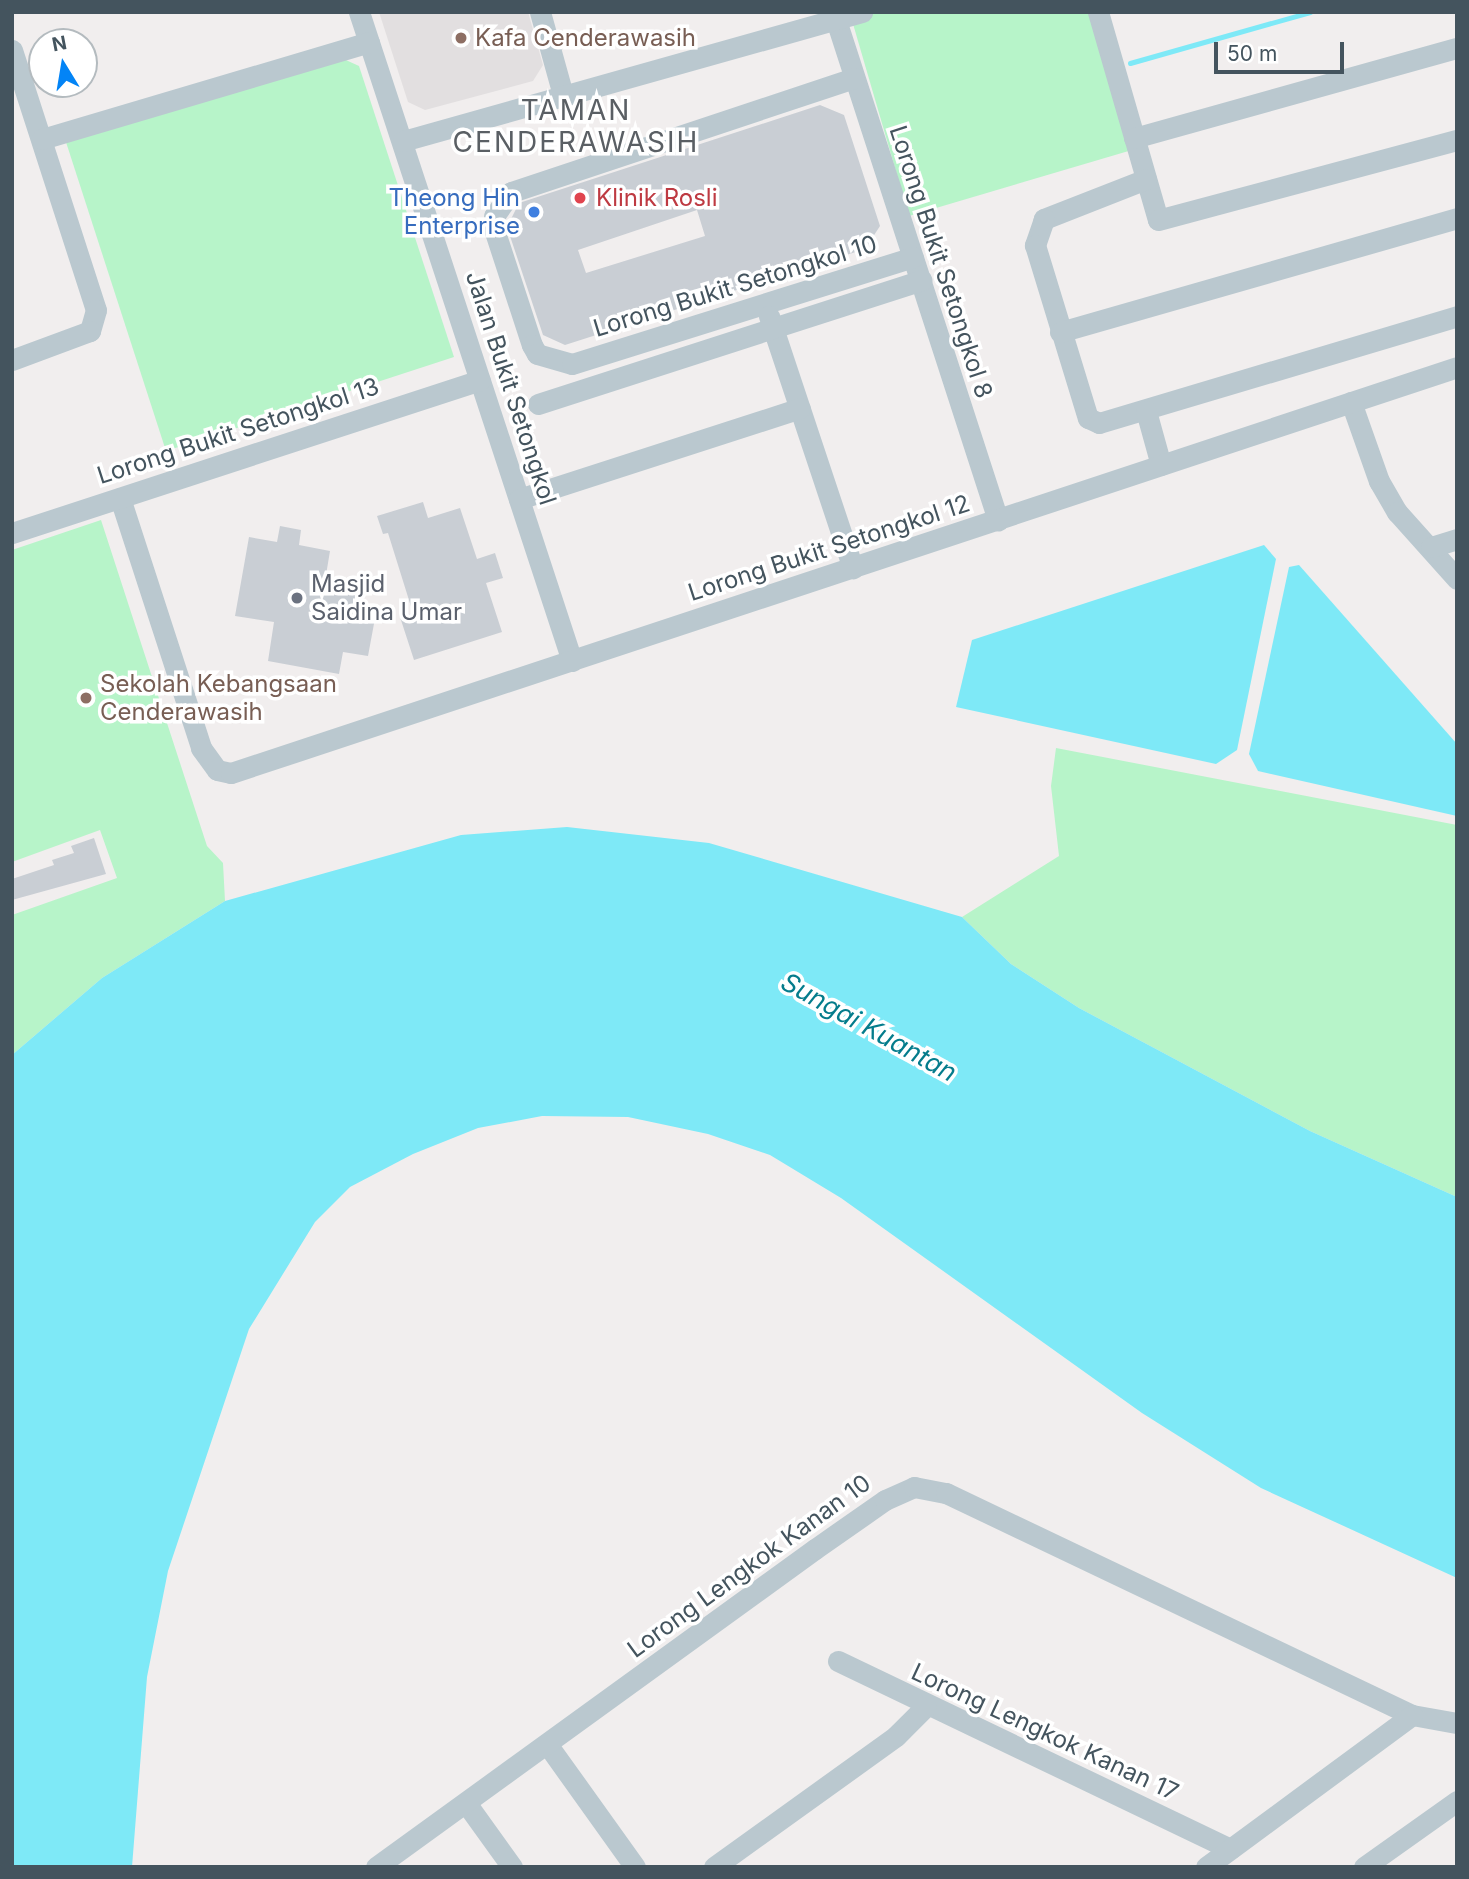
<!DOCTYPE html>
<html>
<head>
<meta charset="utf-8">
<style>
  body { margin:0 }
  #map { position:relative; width:1469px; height:1879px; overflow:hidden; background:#f1eeee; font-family:Inter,sans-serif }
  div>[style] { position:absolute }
  .education>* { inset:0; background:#e2dfe0 }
  .green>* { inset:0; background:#b7f4c9 }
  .water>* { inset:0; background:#7ee9f7 }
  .stream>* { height:5px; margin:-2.5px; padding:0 2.5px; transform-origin:2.5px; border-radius:2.5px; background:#7ee9f7 }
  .building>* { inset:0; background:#c9ced4 }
  .street>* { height:21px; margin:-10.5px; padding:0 10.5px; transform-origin:10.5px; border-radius:10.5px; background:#bac8cf }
  .dots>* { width:19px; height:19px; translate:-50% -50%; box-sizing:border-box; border:4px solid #fff; border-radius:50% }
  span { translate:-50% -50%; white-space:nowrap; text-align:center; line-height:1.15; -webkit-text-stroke:7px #fff; paint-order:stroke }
  .education-label { font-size:24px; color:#785e54 }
  .left { translate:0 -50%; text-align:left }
  .shop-label { font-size:24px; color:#366cbe }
  .right { translate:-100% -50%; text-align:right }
  .health-label { font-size:24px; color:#be3a42 }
  .street-label { font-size:24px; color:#44545e }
  .worship-label { font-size:24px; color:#5b616d }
  .water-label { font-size:26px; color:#047c8c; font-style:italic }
  .quarter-label { font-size:28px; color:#5a5f64; letter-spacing:2px }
  .frame { position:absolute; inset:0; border:14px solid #44545e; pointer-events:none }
  .north { position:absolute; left:28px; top:28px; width:70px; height:70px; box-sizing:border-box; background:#fff; border:2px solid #b4bbbf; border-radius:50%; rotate:349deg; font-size:19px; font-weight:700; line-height:28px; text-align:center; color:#44545e }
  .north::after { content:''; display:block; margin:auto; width:24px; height:32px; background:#0384f6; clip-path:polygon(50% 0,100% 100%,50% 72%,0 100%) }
  .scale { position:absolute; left:1214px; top:42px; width:130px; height:32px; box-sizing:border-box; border:4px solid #44545e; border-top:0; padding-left:9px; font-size:21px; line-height:24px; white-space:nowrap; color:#44545e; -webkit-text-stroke:5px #fff; paint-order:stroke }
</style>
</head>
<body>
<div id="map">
  <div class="education">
    <i style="clip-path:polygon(379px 12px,528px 12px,543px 65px,533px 81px,425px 110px,408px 102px)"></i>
  </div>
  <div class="green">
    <i style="clip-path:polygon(868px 12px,1091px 12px,1132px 150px,909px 216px,851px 17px)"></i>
    <i style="clip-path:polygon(337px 56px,359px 66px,454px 357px,166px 451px,65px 139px)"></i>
    <i style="clip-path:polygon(101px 520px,207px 846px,223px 863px,225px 901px,102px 978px,12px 1055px,12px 915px,117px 878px,100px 830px,12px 862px,12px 550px)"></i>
    <i style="clip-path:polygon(1056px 748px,1457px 825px,1457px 1197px,1310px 1131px,1079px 1008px,1011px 964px,962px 917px,1059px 856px,1051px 786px)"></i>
  </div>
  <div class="water">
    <i style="clip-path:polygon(1264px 545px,1276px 559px,1237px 750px,1216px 764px,956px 707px,972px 640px)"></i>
    <i style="clip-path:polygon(1299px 565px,1457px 744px,1457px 816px,1258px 771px,1249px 754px,1289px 567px)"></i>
    <i style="clip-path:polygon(567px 827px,709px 843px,962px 917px,1011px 964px,1079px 1008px,1310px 1131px,1457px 1197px,1457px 1578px,1261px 1488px,1142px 1413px,841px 1198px,770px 1155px,708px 1134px,628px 1117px,542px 1116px,478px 1128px,413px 1154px,350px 1187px,315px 1222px,249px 1329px,168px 1571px,147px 1677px,132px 1867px,12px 1867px,12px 1055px,102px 978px,225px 901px,461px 835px)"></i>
  </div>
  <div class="stream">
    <i style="left:1130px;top:63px;width:187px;rotate:-15.8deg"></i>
  </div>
  <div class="building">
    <i style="clip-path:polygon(evenodd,820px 105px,844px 115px,880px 226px,865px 249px,565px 345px,543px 335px,507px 227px,519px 203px,820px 105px,697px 210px,705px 236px,586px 273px,578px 250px,697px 210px)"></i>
    <i style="clip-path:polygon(423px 502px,428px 518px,460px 508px,477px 559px,495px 553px,503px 578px,486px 583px,502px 632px,414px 660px,400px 617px,413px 613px,388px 533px,383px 534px,377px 516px)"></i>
    <i style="clip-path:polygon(280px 526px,301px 530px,299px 545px,330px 551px,325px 581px,358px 586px,354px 609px,376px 613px,368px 656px,343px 652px,339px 674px,268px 661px,274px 622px,235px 616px,249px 537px,277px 542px)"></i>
    <i style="clip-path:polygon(94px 838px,106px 874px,12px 900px,12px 879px,54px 865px,52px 860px,74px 853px,71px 846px)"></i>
  </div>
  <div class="street">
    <i style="left:359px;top:12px;width:683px;rotate:71.83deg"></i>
    <i style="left:540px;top:12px;width:86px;rotate:74.5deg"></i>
    <i style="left:1098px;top:12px;width:216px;rotate:73.9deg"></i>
    <i style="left:1158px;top:220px;width:310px;rotate:-15deg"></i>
    <i style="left:836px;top:20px;width:526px;rotate:72.05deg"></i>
    <i style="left:12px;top:50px;width:273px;rotate:72.1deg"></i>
    <i style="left:96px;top:310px;width:22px;rotate:106deg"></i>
    <i style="left:90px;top:331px;width:83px;rotate:159.6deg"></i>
    <i style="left:854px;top:78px;width:361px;rotate:161.6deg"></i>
    <i style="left:511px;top:192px;width:29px;rotate:125deg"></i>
    <i style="left:494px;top:216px;width:13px;rotate:90deg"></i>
    <i style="left:494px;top:229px;width:122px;rotate:71.9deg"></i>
    <i style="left:532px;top:345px;width:10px;rotate:61deg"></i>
    <i style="left:537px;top:354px;width:36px;rotate:16deg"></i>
    <i style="left:572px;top:364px;width:357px;rotate:-17.4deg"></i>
    <i style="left:1134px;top:138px;width:335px;rotate:-15.6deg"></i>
    <i style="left:42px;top:139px;width:341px;rotate:-16.5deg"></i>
    <i style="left:403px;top:141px;width:477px;rotate:-15.7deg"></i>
    <i style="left:1146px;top:179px;width:110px;rotate:158.6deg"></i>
    <i style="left:1044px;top:219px;width:28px;rotate:109deg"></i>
    <i style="left:1035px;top:245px;width:181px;rotate:73deg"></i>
    <i style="left:1088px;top:418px;width:12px;rotate:24deg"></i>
    <i style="left:1099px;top:423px;width:374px;rotate:-16.6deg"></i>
    <i style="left:769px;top:316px;width:266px;rotate:71.6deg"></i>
    <i style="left:1060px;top:332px;width:413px;rotate:-16deg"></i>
    <i style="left:1351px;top:402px;width:84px;rotate:70.5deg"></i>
    <i style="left:1379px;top:481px;width:36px;rotate:60deg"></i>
    <i style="left:1397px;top:512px;width:90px;rotate:48.2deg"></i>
    <i style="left:538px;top:404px;width:403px;rotate:-17.9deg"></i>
    <i style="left:1146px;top:411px;width:56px;rotate:74.5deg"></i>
    <i style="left:120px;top:498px;width:263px;rotate:72deg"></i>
    <i style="left:201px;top:748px;width:27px;rotate:54deg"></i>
    <i style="left:217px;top:770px;width:14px;rotate:12deg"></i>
    <i style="left:231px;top:773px;width:1291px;rotate:-18.32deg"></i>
    <i style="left:519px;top:499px;width:295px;rotate:-17.9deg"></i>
    <i style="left:12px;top:533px;width:492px;rotate:-18.1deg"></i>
    <i style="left:1431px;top:547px;width:27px;rotate:-17deg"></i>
    <i style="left:838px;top:1661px;width:435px;rotate:25.6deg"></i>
    <i style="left:547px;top:1744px;width:151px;rotate:54.4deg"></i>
    <i style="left:466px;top:1803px;width:79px;rotate:54.3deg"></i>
    <i style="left:376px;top:1867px;width:542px;rotate:-35.92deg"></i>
    <i style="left:815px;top:1549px;width:85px;rotate:-35deg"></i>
    <i style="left:885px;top:1500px;width:32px;rotate:-24deg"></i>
    <i style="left:914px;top:1487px;width:33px;rotate:11deg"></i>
    <i style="left:946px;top:1493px;width:516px;rotate:25.47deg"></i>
    <i style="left:1412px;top:1715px;width:46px;rotate:10.1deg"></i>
    <i style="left:714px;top:1867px;width:224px;rotate:-35.7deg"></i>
    <i style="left:896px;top:1736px;width:42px;rotate:-45deg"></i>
    <i style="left:1206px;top:1867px;width:256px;rotate:-36.4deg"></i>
    <i style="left:1364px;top:1867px;width:114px;rotate:-35.4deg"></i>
  </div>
  <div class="dots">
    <i style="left:461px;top:38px;background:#8d6e63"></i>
    <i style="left:580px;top:198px;background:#e0444e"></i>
    <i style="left:534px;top:212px;background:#3f7fe0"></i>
    <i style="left:297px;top:598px;background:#6b7280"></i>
    <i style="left:86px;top:698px;background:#8d6e63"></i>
  </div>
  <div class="education-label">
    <span class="left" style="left:475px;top:38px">Kafa Cenderawasih</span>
    <span class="left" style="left:100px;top:698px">Sekolah Kebangsaan<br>Cenderawasih</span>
  </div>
  <div class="shop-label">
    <span class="right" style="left:520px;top:212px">Theong Hin<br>Enterprise</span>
  </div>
  <div class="health-label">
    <span class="left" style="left:596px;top:198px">Klinik Rosli</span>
  </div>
  <div class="street-label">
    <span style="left:941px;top:262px;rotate:72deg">Lorong Bukit Setongkol 8</span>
    <span style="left:735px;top:286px;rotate:-17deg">Lorong Bukit Setongkol 10</span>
    <span style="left:511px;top:388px;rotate:72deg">Jalan Bukit Setongkol</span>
    <span style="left:238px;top:431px;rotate:-18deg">Lorong Bukit Setongkol 13</span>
    <span style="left:829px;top:548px;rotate:-18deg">Lorong Bukit Setongkol 12</span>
    <span style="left:749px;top:1566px;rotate:-36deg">Lorong Lengkok Kanan 10</span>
    <span style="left:1045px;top:1732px;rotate:25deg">Lorong Lengkok Kanan 17</span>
  </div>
  <div class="worship-label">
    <span class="left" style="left:311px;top:598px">Masjid<br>Saidina Umar</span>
  </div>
  <div class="water-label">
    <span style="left:869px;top:1027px;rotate:29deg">Sungai Kuantan</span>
  </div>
  <div class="quarter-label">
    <span style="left:576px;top:126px">TAMAN<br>CENDERAWASIH</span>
  </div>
  <div class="frame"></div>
  <div class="north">N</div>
  <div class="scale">50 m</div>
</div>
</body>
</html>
